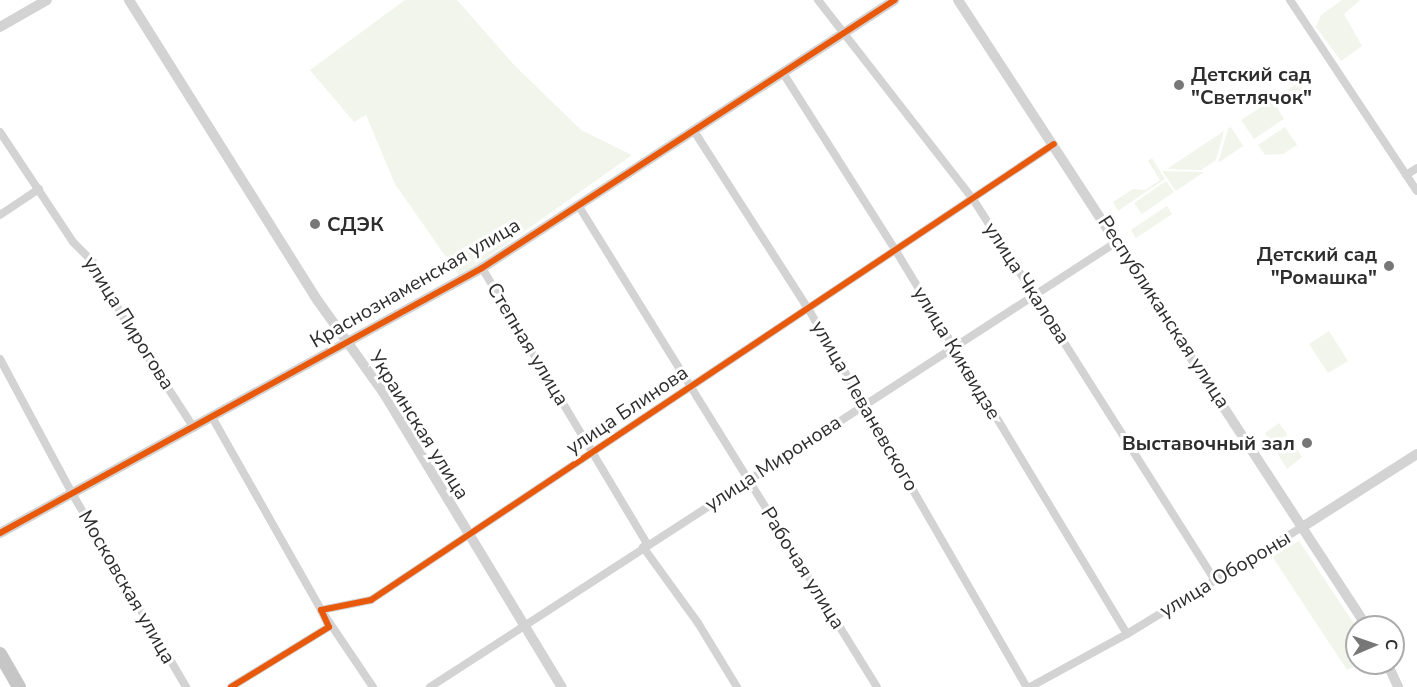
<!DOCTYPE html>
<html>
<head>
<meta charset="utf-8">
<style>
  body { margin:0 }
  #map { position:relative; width:1417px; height:687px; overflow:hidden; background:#fff; font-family:"Nunito Sans",sans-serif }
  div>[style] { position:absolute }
  .green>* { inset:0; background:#f1f5eb }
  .minor>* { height:8px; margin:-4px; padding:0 4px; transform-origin:4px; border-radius:4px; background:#d3d3d3 }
  .tertiary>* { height:10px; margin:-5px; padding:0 5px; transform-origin:5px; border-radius:5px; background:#d3d3d3 }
  .primary>* { height:14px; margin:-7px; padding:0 7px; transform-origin:7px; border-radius:7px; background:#c6c6c6 }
  .cycleway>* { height:6px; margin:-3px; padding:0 3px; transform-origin:3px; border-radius:3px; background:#e8590c }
  .dots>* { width:16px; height:16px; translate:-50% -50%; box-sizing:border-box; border:3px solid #fff; border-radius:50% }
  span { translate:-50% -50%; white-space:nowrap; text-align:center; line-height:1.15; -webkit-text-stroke:6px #fff; paint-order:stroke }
  .poi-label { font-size:20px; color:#2e2e2e; font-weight:700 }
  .left { translate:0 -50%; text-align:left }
  .right { translate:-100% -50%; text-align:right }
  .street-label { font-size:20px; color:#2e2e2e }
  .north { position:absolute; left:1345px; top:615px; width:60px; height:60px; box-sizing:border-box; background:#fff; border:2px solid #ababab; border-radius:50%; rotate:88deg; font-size:16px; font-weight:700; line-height:24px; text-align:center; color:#2e2e2e }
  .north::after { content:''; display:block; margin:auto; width:21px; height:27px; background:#777; clip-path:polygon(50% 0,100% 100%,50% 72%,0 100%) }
</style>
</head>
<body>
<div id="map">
  <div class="green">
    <i style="clip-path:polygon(405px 0,457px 0,515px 66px,581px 130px,632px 155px,460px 277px,395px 184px,366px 115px,354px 122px,310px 70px)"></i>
    <i style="clip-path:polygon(1342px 0,1360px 0,1344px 14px,1362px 46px,1341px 61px,1316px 27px,1321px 15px)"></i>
    <i style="clip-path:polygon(1298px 83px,1306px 87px,1276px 106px,1284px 119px,1254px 139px,1241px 120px)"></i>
    <i style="clip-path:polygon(1231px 127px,1243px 146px,1218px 163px,1228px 129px)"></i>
    <i style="clip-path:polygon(1285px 127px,1297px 145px,1283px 154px,1265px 155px,1258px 145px)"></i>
    <i style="clip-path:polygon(1224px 131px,1216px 160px,1201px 170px,1167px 169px)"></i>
    <i style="clip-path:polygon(1152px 158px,1165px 179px,1118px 211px,1113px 202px,1133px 189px,1145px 190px,1160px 180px,1148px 161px)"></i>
    <i style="clip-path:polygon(1162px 171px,1204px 172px,1176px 191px)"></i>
    <i style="clip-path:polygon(1166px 181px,1174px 192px,1142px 214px,1134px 203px)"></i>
    <i style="clip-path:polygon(1167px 206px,1172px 214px,1136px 238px,1131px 230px)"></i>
    <i style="clip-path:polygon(1329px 331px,1348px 361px,1328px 373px,1309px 344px)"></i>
    <i style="clip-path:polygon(1279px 423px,1287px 434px,1285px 444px,1295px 446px,1302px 457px,1287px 469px,1265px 433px)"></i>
    <i style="clip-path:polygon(1299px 541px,1357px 628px,1357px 663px,1362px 663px,1347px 670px,1272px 556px)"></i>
  </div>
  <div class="minor">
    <i style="left:818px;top:0;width:252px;rotate:52.1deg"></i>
    <i style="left:973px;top:199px;width:451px;rotate:57.6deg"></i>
    <i style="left:1290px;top:0;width:229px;rotate:56.4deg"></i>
    <i style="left:783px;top:73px;width:211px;rotate:57.6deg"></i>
    <i style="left:896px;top:251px;width:447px;rotate:58.9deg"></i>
    <i style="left:694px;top:131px;width:213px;rotate:57.3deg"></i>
    <i style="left:809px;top:310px;width:435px;rotate:60deg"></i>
    <i style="left:0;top:132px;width:132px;rotate:56.4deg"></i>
    <i style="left:73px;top:242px;width:28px;rotate:45deg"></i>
    <i style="left:93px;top:262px;width:75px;rotate:61.4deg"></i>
    <i style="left:129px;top:328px;width:119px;rotate:57deg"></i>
    <i style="left:1406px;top:175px;width:13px;rotate:-32deg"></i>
    <i style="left:578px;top:205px;width:567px;rotate:58.19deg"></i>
    <i style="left:0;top:215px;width:47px;rotate:-33.7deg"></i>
    <i style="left:482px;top:268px;width:322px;rotate:59.1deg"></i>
    <i style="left:0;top:359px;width:154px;rotate:61.8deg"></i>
    <i style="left:73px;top:495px;width:223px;rotate:59.5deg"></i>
    <i style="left:212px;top:417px;width:222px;rotate:60.5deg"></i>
    <i style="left:321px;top:610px;width:93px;rotate:56deg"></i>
    <i style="left:643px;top:547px;width:94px;rotate:54.1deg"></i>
    <i style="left:698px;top:623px;width:75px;rotate:58.6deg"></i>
    <i style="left:231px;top:687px;width:115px;rotate:-31.5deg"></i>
    <i style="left:329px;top:627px;width:19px;rotate:-115deg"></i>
    <i style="left:321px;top:610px;width:51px;rotate:-11.3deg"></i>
    <i style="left:371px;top:600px;width:821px;rotate:-33.73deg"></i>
    <i style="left:430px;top:687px;width:820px;rotate:-32.95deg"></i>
    <i style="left:1030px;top:687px;width:111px;rotate:-28.7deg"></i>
    <i style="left:1127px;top:634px;width:207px;rotate:-31.4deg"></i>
  </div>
  <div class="tertiary">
    <i style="left:129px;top:0;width:355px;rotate:57.9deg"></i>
    <i style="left:318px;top:301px;width:112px;rotate:54.5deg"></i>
    <i style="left:383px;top:392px;width:345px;rotate:58.8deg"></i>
    <i style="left:958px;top:0;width:749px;rotate:56.88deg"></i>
    <i style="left:0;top:27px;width:54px;rotate:-29.9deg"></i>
    <i style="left:1304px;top:526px;width:134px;rotate:-32.5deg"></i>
    <i style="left:0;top:533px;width:550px;rotate:-28.8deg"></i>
    <i style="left:482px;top:268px;width:492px;rotate:-33deg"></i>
    <i style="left:1387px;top:663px;width:26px;rotate:65deg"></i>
  </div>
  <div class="primary">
    <i style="left:0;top:654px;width:38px;rotate:60deg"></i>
  </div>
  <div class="cycleway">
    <i style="left:0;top:533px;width:550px;rotate:-28.8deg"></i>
    <i style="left:482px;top:268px;width:492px;rotate:-33deg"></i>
    <i style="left:231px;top:687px;width:115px;rotate:-31.5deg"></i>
    <i style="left:329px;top:627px;width:19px;rotate:-115deg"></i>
    <i style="left:321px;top:610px;width:51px;rotate:-11.3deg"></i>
    <i style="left:371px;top:600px;width:821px;rotate:-33.73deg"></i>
  </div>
  <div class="dots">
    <i style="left:1179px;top:85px;background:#777"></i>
    <i style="left:315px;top:224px;background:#777"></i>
    <i style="left:1389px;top:266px;background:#777"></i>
    <i style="left:1307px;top:443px;background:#777"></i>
  </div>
  <div class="poi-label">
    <span class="left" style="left:1191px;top:86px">Детский сад<br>"Светлячок"</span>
    <span class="left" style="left:327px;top:224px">СДЭК</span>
    <span class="right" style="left:1377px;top:266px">Детский сад<br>"Ромашка"</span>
    <span class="right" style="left:1295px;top:443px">Выставочный зал</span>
  </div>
  <div class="street-label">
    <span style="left:415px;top:283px;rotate:-30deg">Краснознаменская улица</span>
    <span style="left:1027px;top:283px;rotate:57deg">улица Чкалова</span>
    <span style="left:1164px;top:312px;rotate:57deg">Республиканская улица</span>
    <span style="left:129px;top:323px;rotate:58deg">улица Пирогова</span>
    <span style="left:528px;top:344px;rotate:59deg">Степная улица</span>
    <span style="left:957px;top:353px;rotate:59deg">улица Киквидзе</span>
    <span style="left:865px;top:406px;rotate:60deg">улица Леваневского</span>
    <span style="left:627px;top:410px;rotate:-34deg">улица Блинова</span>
    <span style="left:419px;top:425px;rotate:58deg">Украинская улица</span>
    <span style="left:773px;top:463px;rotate:-33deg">улица Миронова</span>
    <span style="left:803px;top:568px;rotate:58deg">Рабочая улица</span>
    <span style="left:1225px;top:574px;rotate:-31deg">улица Обороны</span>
    <span style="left:127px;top:587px;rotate:60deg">Московская улица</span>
  </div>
  <div class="north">С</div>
</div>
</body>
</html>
